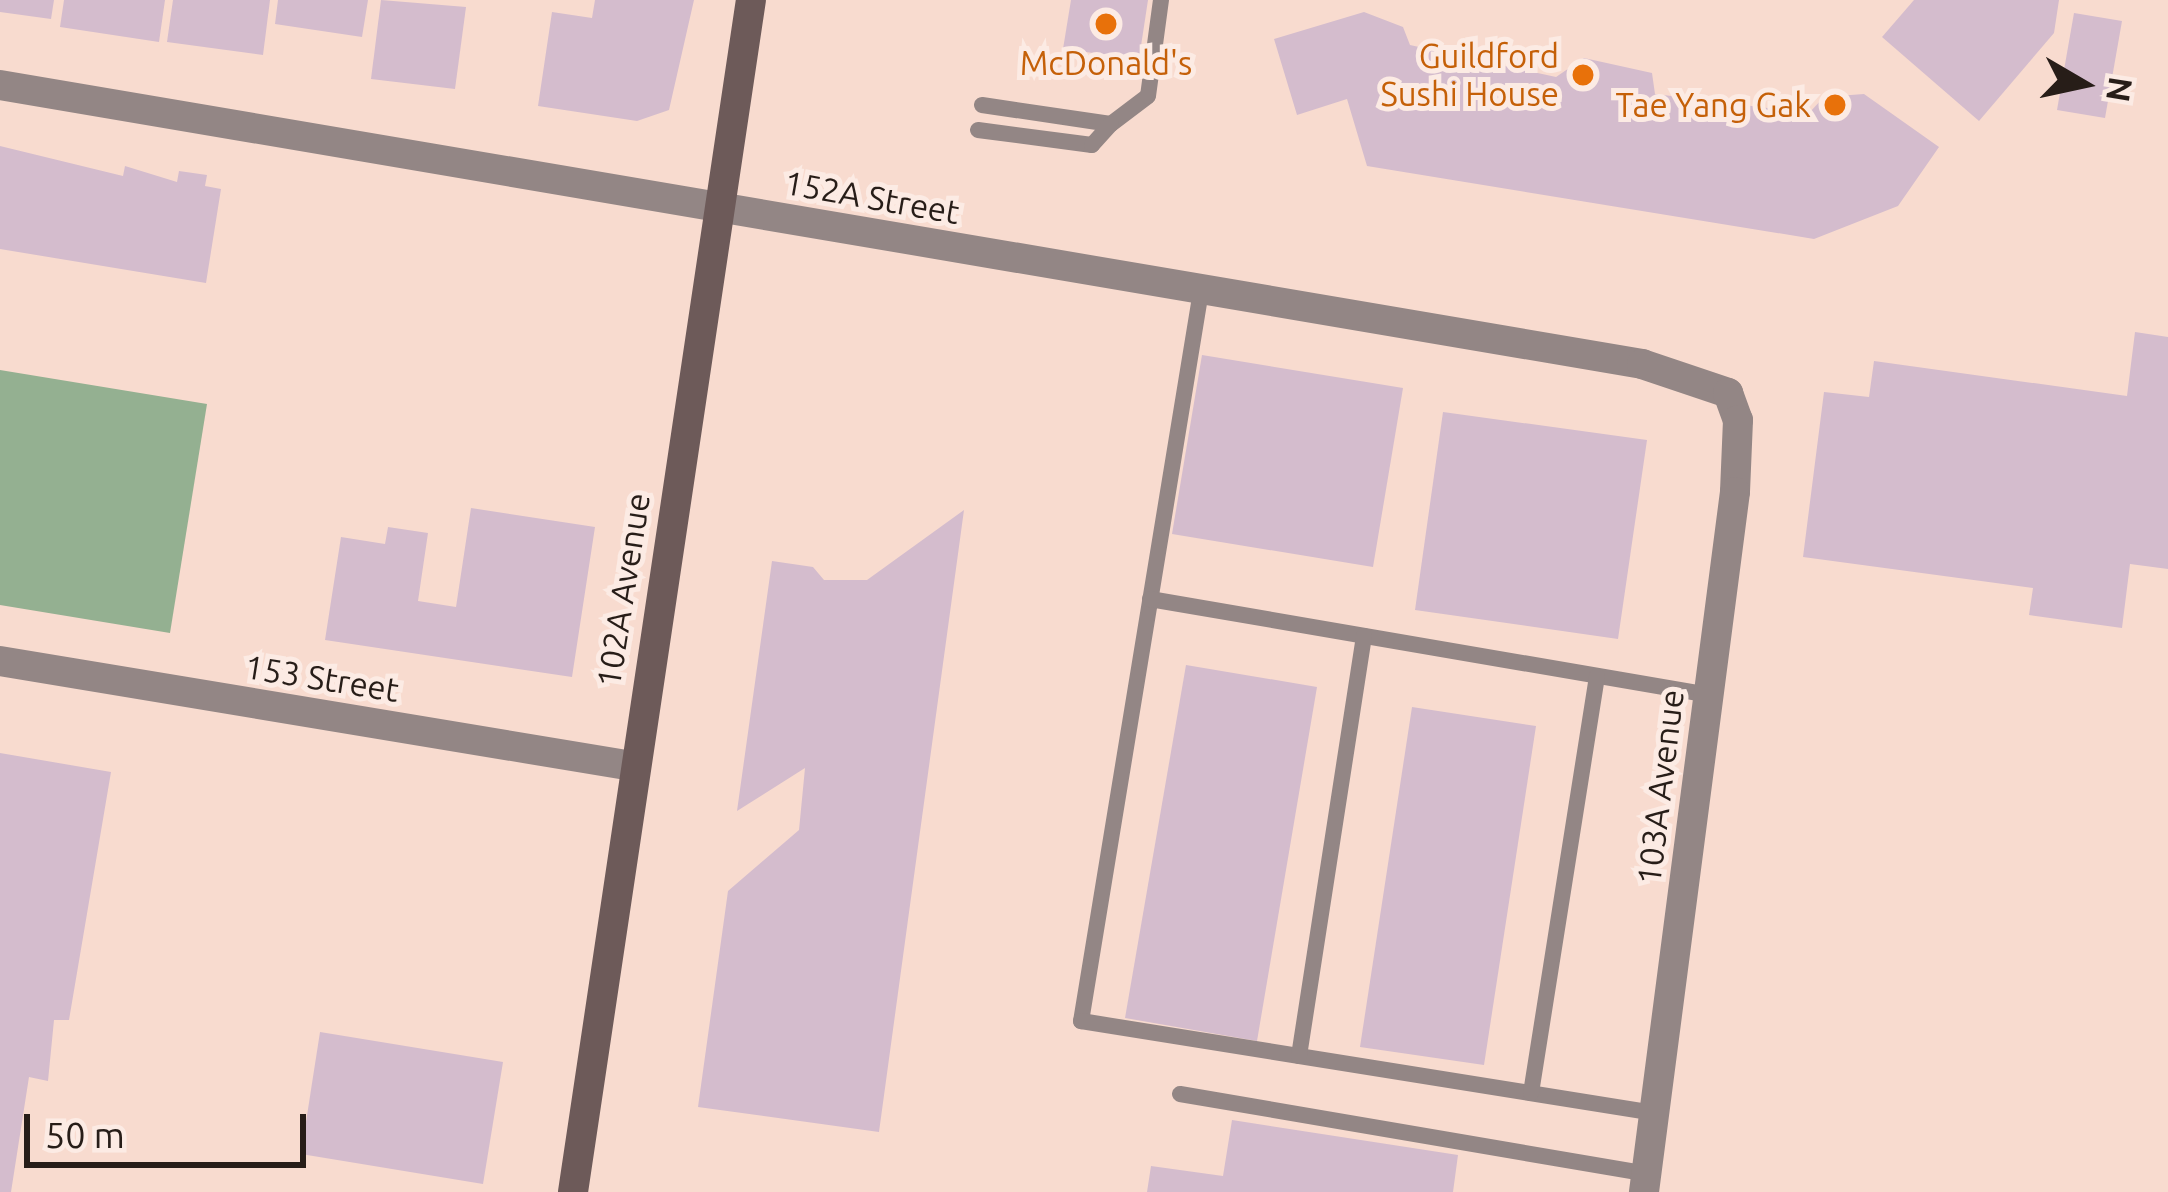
<!DOCTYPE html>
<html>
<head>
<meta charset="utf-8">
<style>
  body { margin:0 }
  #map { position:relative; width:2168px; height:1192px; overflow:hidden; background:#f8dbcf; font-family:Ubuntu,sans-serif }
  div>[style] { position:absolute }
  .forest>* { inset:0; background:#94b091 }
  .building>* { inset:0; background:#d4bccd }
  .lane>* { height:16px; margin:-8px; padding:0 8px; transform-origin:8px; border-radius:8px; background:#938685 }
  .street>* { height:30px; margin:-15px; padding:0 15px; transform-origin:15px; border-radius:15px; background:#938685 }
  .secondary>* { height:30px; margin:-15px; padding:0 15px; transform-origin:15px; border-radius:15px; background:#6d5a59 }
  .dots>* { width:33px; height:33px; translate:-50% -50%; box-sizing:border-box; border:6px solid #fcebe4; border-radius:50% }
  span { translate:-50% -50%; white-space:nowrap; text-align:center; line-height:1.15; -webkit-text-stroke:10px #fcebe4; paint-order:stroke }
  .food-label { font-size:33px; color:#c56008 }
  .right { translate:-100% -50%; text-align:right }
  .street-label { font-size:33px; color:#271d18 }
  .north { position:absolute; left:2024px; top:24px; width:120px; height:120px; -webkit-text-stroke:9px #fcebe4; paint-order:stroke; rotate:99deg; font-size:33px; font-weight:700; line-height:48px; text-align:center; color:#271d18 }
  .north::after { content:''; display:block; margin:auto; width:42px; height:54px; background:#271d18; clip-path:polygon(50% 0,100% 100%,50% 72%,0 100%) }
  .scale { position:absolute; left:24px; top:1114px; width:282px; height:54px; box-sizing:border-box; border:6px solid #271d18; border-top:0; padding-left:15px; font-size:36px; line-height:42px; white-space:nowrap; color:#271d18; -webkit-text-stroke:9px #fcebe4; paint-order:stroke }
</style>
</head>
<body>
<div id="map">
  <div class="forest">
    <i style="clip-path:polygon(0 370px,207px 404px,170px 633px,0 605px)"></i>
  </div>
  <div class="building">
    <i style="clip-path:polygon(0 0,54px 0,51px 19px,0 12px)"></i>
    <i style="clip-path:polygon(64px 0,165px 0,159px 42px,60px 27px)"></i>
    <i style="clip-path:polygon(173px 0,270px 0,263px 55px,167px 42px)"></i>
    <i style="clip-path:polygon(278px 0,368px 0,362px 37px,275px 24px)"></i>
    <i style="clip-path:polygon(381px 0,466px 7px,455px 89px,371px 79px)"></i>
    <i style="clip-path:polygon(595px 0,694px 0,669px 110px,637px 121px,538px 106px,552px 12px,592px 18px)"></i>
    <i style="clip-path:polygon(1071px 0,1148px 0,1139px 59px,1063px 49px)"></i>
    <i style="clip-path:polygon(1914px 0,2059px 0,2054px 33px,1979px 121px,1882px 37px)"></i>
    <i style="clip-path:polygon(1364px 12px,1403px 27px,1410px 45px,1556px 77px,1584px 58px,1652px 73px,1655px 94px,1809px 113px,1824px 97px,1864px 94px,1939px 147px,1898px 206px,1814px 239px,1367px 166px,1347px 99px,1297px 115px,1274px 39px)"></i>
    <i style="clip-path:polygon(2074px 13px,2122px 21px,2105px 118px,2057px 110px)"></i>
    <i style="clip-path:polygon(0 146px,123px 176px,125px 166px,177px 182px,179px 171px,207px 175px,205px 186px,221px 189px,206px 283px,0 249px)"></i>
    <i style="clip-path:polygon(2135px 332px,2168px 337px,2168px 569px,2130px 564px,2122px 628px,2029px 615px,2033px 588px,1803px 557px,1824px 392px,1869px 397px,1874px 361px,2127px 396px)"></i>
    <i style="clip-path:polygon(1202px 355px,1403px 388px,1373px 567px,1172px 534px)"></i>
    <i style="clip-path:polygon(1443px 412px,1647px 440px,1618px 639px,1415px 610px)"></i>
    <i style="clip-path:polygon(471px 508px,595px 527px,572px 677px,325px 640px,341px 537px,385px 544px,388px 527px,428px 533px,418px 601px,456px 607px)"></i>
    <i style="clip-path:polygon(964px 510px,879px 1132px,698px 1107px,728px 891px,799px 830px,805px 768px,737px 811px,772px 561px,813px 567px,824px 580px,867px 580px)"></i>
    <i style="clip-path:polygon(1186px 665px,1317px 687px,1257px 1041px,1125px 1018px)"></i>
    <i style="clip-path:polygon(1412px 707px,1536px 726px,1484px 1065px,1360px 1047px)"></i>
    <i style="clip-path:polygon(0 753px,111px 772px,69px 1020px,54px 1020px,48px 1081px,29px 1077px,11px 1192px,0 1192px)"></i>
    <i style="clip-path:polygon(320px 1032px,503px 1062px,483px 1184px,301px 1154px)"></i>
    <i style="clip-path:polygon(1232px 1120px,1458px 1155px,1453px 1192px,1147px 1192px,1151px 1166px,1223px 1176px)"></i>
  </div>
  <div class="lane">
    <i style="left:982px;top:105px;width:130px;rotate:8.4deg"></i>
    <i style="left:1111px;top:124px;width:46px;rotate:-37.1deg"></i>
    <i style="left:1148px;top:96px;width:97px;rotate:-82.3deg"></i>
    <i style="left:978px;top:130px;width:115px;rotate:7.5deg"></i>
    <i style="left:1092px;top:145px;width:28px;rotate:-48deg"></i>
    <i style="left:1201px;top:291px;width:740px;rotate:99.33deg"></i>
    <i style="left:1081px;top:1021px;width:580px;rotate:9.12deg"></i>
    <i style="left:1150px;top:599px;width:567px;rotate:9.74deg"></i>
    <i style="left:1299px;top:1056px;width:425px;rotate:-81.2deg"></i>
    <i style="left:1531px;top:1093px;width:422px;rotate:-81deg"></i>
    <i style="left:1180px;top:1094px;width:473px;rotate:9.7deg"></i>
  </div>
  <div class="street">
    <i style="left:0;top:85px;width:1666px;rotate:9.64deg"></i>
    <i style="left:1642px;top:364px;width:91px;rotate:18.6deg"></i>
    <i style="left:1728px;top:393px;width:29px;rotate:70deg"></i>
    <i style="left:1738px;top:420px;width:72px;rotate:92.4deg"></i>
    <i style="left:1735px;top:492px;width:706px;rotate:97.41deg"></i>
    <i style="left:0;top:661px;width:641px;rotate:9.43deg"></i>
  </div>
  <div class="secondary">
    <i style="left:573px;top:1192px;width:1205px;rotate:-81.51deg"></i>
  </div>
  <div class="dots">
    <i style="left:1106px;top:24px;background:#e8710a"></i>
    <i style="left:1583px;top:75px;background:#e8710a"></i>
    <i style="left:1835px;top:105px;background:#e8710a"></i>
  </div>
  <div class="food-label">
    <span class="right" style="left:1559px;top:75px">Guildford<br>Sushi House</span>
    <span style="left:1106px;top:63px">McDonald's</span>
    <span class="right" style="left:1811px;top:105px">Tae Yang Gak</span>
  </div>
  <div class="street-label">
    <span style="left:872px;top:197px;rotate:10deg">152A Street</span>
    <span style="left:623px;top:590px;rotate:-81deg">102A Avenue</span>
    <span style="left:322px;top:678px;rotate:9deg">153 Street</span>
    <span style="left:1660px;top:787px;rotate:-83deg">103A Avenue</span>
  </div>
  <div class="north">N</div>
  <div class="scale">50 m</div>
</div>
</body>
</html>
